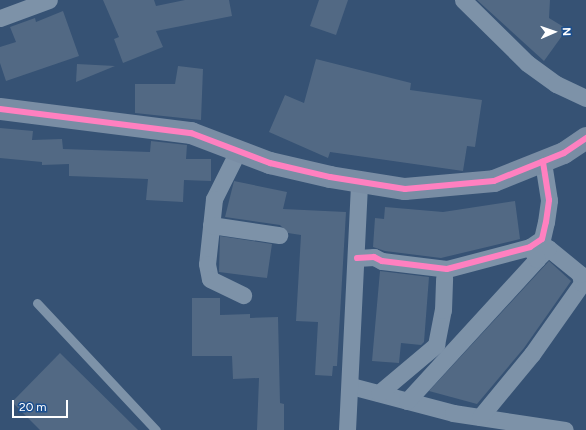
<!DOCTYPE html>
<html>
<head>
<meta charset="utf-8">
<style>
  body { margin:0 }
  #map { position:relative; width:586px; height:430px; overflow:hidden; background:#365274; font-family:Figtree,sans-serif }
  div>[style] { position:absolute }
  .building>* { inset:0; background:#526984 }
  .lane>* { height:9px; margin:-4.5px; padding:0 4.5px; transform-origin:4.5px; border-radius:4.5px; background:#7d92a8 }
  .street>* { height:17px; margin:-8.5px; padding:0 8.5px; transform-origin:8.5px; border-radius:8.5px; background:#7d92a8 }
  .secondary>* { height:22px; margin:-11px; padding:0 11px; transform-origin:11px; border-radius:11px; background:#798da4 }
  .cycleway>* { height:6px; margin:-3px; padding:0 3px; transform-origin:3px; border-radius:3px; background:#ff80c0 }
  span { translate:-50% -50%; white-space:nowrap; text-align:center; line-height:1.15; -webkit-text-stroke:3px #1b4f8f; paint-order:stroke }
  .north { position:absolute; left:534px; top:12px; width:40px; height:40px; -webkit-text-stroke:3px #1b4f8f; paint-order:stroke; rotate:88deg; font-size:11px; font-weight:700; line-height:16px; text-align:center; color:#fff }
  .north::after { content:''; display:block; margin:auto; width:14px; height:18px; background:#fff; clip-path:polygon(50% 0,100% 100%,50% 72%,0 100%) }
  .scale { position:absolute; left:12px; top:400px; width:56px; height:18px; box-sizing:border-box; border:2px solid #fff; border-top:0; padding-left:5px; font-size:12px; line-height:14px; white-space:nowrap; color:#fff; -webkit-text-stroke:3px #1b4f8f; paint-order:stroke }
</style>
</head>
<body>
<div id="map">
  <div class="building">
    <i style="clip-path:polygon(103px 0,154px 0,156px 6px,185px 0,229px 0,232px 16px,156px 31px,163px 47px,123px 63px,114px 39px,119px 37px)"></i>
    <i style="clip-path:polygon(319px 0,348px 0,336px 35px,310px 26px)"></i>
    <i style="clip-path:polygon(477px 0,550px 0,549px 18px,567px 29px,544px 61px)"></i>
    <i style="clip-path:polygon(63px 11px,79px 56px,6px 81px,0 63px,0 47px,16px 42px,10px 27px,35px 18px,36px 22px)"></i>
    <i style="clip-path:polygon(316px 59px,411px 83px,410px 90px,482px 100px,475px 147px,467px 146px,463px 171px,330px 152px,328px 158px,269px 132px,285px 95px,304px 103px)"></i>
    <i style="clip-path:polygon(77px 64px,115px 66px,76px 82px)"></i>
    <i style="clip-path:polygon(178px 66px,203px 69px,201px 120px,135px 113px,135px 84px,175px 84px)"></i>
    <i style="clip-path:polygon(0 128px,33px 131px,32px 140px,62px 139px,63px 149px,150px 152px,151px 141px,187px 145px,186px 159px,211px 159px,211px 181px,184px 180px,183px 202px,146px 200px,148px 179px,69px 176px,69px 164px,42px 165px,42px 162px,0 158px)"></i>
    <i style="clip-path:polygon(234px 181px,287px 192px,283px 209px,346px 212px,337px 366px,333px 366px,332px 376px,315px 375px,318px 322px,296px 321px,301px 235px,288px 233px,280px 225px,225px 217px)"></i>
    <i style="clip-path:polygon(515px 201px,520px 239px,441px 258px,385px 251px,373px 247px,375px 218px,384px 219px,385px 207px,443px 212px)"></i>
    <i style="clip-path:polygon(220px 236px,272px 244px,267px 278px,219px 272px)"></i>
    <i style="clip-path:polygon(549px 261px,571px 281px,524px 348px,477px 404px,429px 391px)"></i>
    <i style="clip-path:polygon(380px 271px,429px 277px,424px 342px,421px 345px,401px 343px,399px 363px,372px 361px)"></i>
    <i style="clip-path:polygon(192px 298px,220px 298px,220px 315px,250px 314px,250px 318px,278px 317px,280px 403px,284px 404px,284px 430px,257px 430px,259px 378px,233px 379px,232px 356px,192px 356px)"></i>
    <i style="clip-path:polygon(60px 353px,138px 430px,40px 430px,12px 402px)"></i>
  </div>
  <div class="lane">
    <i style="left:37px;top:303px;width:174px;rotate:46.9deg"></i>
  </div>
  <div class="street">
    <i style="left:463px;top:0;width:90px;rotate:44.5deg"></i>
    <i style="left:527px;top:63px;width:36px;rotate:36deg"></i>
    <i style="left:556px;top:84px;width:33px;rotate:25deg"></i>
    <i style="left:0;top:18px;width:52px;rotate:-20.2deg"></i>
    <i style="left:238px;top:151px;width:54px;rotate:116.6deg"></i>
    <i style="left:214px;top:199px;width:65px;rotate:96.1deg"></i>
    <i style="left:207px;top:264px;width:15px;rotate:79deg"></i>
    <i style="left:210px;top:279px;width:37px;rotate:26deg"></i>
    <i style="left:211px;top:225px;width:69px;rotate:8.4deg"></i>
    <i style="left:357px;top:258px;width:17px;rotate:-3deg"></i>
    <i style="left:374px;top:257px;width:9px;rotate:27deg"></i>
    <i style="left:382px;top:261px;width:65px;rotate:7deg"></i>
    <i style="left:447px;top:269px;width:86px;rotate:-14.8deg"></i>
    <i style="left:530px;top:247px;width:14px;rotate:-34deg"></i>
    <i style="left:542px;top:239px;width:17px;rotate:-77deg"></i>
    <i style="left:546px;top:222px;width:22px;rotate:-82deg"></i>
    <i style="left:549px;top:200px;width:39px;rotate:-99deg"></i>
    <i style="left:351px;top:386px;width:106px;rotate:14.8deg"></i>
    <i style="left:453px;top:413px;width:113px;rotate:8.6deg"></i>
    <i style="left:379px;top:393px;width:75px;rotate:-40.1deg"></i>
    <i style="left:436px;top:345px;width:36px;rotate:-79deg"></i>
    <i style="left:443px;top:310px;width:32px;rotate:-88deg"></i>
    <i style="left:407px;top:401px;width:193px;rotate:-47.5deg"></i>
    <i style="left:480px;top:417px;width:82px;rotate:-50.5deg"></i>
    <i style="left:532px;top:354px;width:87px;rotate:-54.8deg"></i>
    <i style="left:582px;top:283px;width:9px;rotate:-103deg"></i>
    <i style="left:580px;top:274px;width:41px;rotate:-140.9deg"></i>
    <i style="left:548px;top:248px;width:16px;rotate:135deg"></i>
    <i style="left:537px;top:259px;width:14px;rotate:-120deg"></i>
    <i style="left:347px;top:430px;width:248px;rotate:-87.2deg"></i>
  </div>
  <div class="secondary">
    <i style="left:0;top:109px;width:193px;rotate:7.2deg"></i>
    <i style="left:191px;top:133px;width:85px;rotate:20.8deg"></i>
    <i style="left:270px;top:163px;width:62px;rotate:13.1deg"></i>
    <i style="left:330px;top:177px;width:76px;rotate:9.1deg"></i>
    <i style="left:405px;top:189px;width:89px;rotate:-5.1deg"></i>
    <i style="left:494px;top:181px;width:75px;rotate:-21.8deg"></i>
    <i style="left:564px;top:153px;width:27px;rotate:-34deg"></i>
  </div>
  <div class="cycleway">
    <i style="left:0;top:109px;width:193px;rotate:7.2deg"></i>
    <i style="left:191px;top:133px;width:85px;rotate:20.8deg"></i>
    <i style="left:270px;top:163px;width:62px;rotate:13.1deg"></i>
    <i style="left:330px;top:177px;width:76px;rotate:9.1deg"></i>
    <i style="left:405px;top:189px;width:89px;rotate:-5.1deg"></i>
    <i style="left:494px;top:181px;width:75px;rotate:-21.8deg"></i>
    <i style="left:564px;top:153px;width:27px;rotate:-34deg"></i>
    <i style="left:357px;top:258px;width:17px;rotate:-3deg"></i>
    <i style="left:374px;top:257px;width:9px;rotate:27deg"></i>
    <i style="left:382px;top:261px;width:65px;rotate:7deg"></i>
    <i style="left:447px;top:269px;width:86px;rotate:-14.8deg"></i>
    <i style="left:530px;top:247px;width:14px;rotate:-34deg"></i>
    <i style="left:542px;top:239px;width:17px;rotate:-77deg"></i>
    <i style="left:546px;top:222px;width:22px;rotate:-82deg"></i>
    <i style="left:549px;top:200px;width:39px;rotate:-99deg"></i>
  </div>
  <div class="north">N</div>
  <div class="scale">20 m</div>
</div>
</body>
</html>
